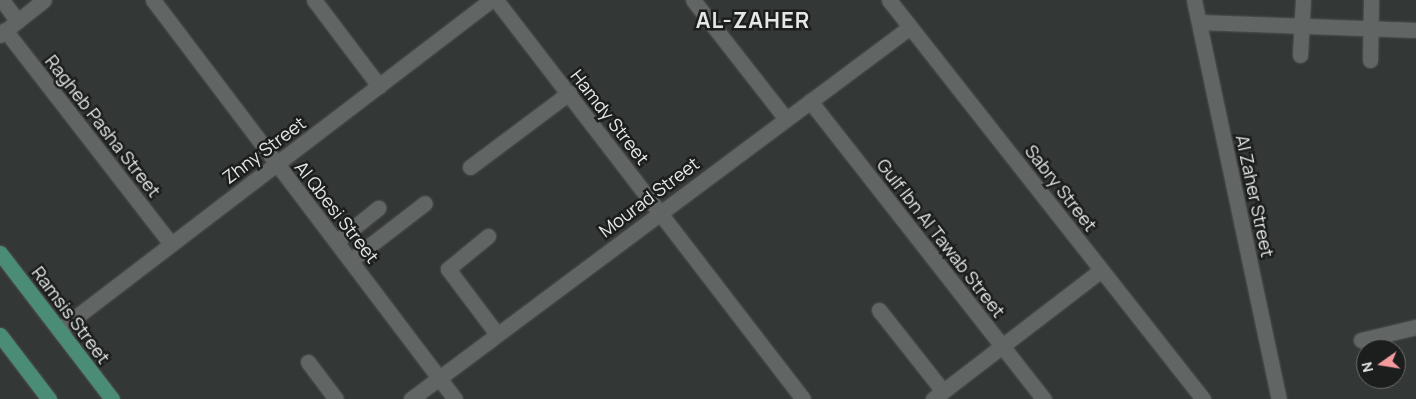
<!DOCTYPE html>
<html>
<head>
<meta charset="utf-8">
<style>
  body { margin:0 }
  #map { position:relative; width:1416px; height:399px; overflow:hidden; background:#333735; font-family:Manrope,sans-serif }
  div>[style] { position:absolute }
  .roads { filter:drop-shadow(0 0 1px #505251) drop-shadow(0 0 1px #505251) }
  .minor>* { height:15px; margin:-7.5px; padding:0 7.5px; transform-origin:7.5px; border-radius:7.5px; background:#616563 }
  .major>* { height:15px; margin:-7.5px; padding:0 7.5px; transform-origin:7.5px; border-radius:7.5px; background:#4b8c76 }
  span { translate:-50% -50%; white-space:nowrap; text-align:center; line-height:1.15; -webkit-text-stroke:5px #1c1e1d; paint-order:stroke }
  .street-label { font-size:18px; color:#e5e7e6 }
  .district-label { font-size:22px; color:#e5e7e6; font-weight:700; letter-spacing:1px }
  .north { position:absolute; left:1356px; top:339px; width:50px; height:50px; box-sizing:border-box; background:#1c1e1d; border:1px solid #6c6e6d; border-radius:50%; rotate:257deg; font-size:14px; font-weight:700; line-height:20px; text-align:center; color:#e5e7e6 }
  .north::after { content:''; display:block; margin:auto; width:18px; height:22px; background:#f59b9e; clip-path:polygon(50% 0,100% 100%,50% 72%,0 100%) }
</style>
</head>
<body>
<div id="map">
  <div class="roads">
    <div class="minor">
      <i style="left:2px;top:0;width:26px;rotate:54deg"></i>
      <i style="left:153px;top:0;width:500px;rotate:52.88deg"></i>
      <i style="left:314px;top:0;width:108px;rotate:52.9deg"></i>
      <i style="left:496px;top:0;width:503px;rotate:52.42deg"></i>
      <i style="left:693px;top:0;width:151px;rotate:52deg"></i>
      <i style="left:889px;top:0;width:508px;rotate:51.8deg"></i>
      <i style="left:1194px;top:0;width:408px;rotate:78deg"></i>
      <i style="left:1199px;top:22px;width:217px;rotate:2.1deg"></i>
      <i style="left:5px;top:30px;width:271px;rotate:52.2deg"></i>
      <i style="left:0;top:35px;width:56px;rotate:-38.5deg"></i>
      <i style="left:1300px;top:55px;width:55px;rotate:-86.9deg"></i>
      <i style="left:1370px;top:60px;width:60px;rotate:-89deg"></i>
      <i style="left:810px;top:101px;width:379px;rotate:51.9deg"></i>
      <i style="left:470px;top:167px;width:124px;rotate:-36.8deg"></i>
      <i style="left:488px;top:236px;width:52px;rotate:140.5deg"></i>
      <i style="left:448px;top:269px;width:81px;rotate:53deg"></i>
      <i style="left:337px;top:241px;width:53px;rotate:-38.8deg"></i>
      <i style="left:351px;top:260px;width:93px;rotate:-37.6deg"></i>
      <i style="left:879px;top:310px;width:103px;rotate:51.7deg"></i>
      <i style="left:59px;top:330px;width:544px;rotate:-37.38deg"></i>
      <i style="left:1361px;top:340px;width:57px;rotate:-13.3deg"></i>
      <i style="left:308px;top:362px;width:46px;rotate:52.9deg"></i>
      <i style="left:411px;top:399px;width:622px;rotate:-36.7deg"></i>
      <i style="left:933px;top:399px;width:212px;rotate:-37.5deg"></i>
    </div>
    <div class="major">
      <i style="left:0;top:253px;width:184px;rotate:52.5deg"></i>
      <i style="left:0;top:335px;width:81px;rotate:52.6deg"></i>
    </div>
  </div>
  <div class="street-label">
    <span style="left:610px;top:117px;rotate:52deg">Hamdy Street</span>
    <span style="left:103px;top:126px;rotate:52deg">Ragheb Pasha Street</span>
    <span style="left:264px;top:150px;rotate:-37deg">Zhny Street</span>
    <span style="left:1061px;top:188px;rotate:52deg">Sabry Street</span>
    <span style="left:1255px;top:196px;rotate:78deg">Al Zaher Street</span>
    <span style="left:649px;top:197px;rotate:-37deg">Mourad Street</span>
    <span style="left:337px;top:212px;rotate:52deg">Al Qbesi Street</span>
    <span style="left:941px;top:238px;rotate:52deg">Gulf Ibn Al Tawab Street</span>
    <span style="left:71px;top:315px;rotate:53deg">Ramsis Street</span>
  </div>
  <div class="district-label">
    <span style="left:753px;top:21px">AL-ZAHER</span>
  </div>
  <div class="north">N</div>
</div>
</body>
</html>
